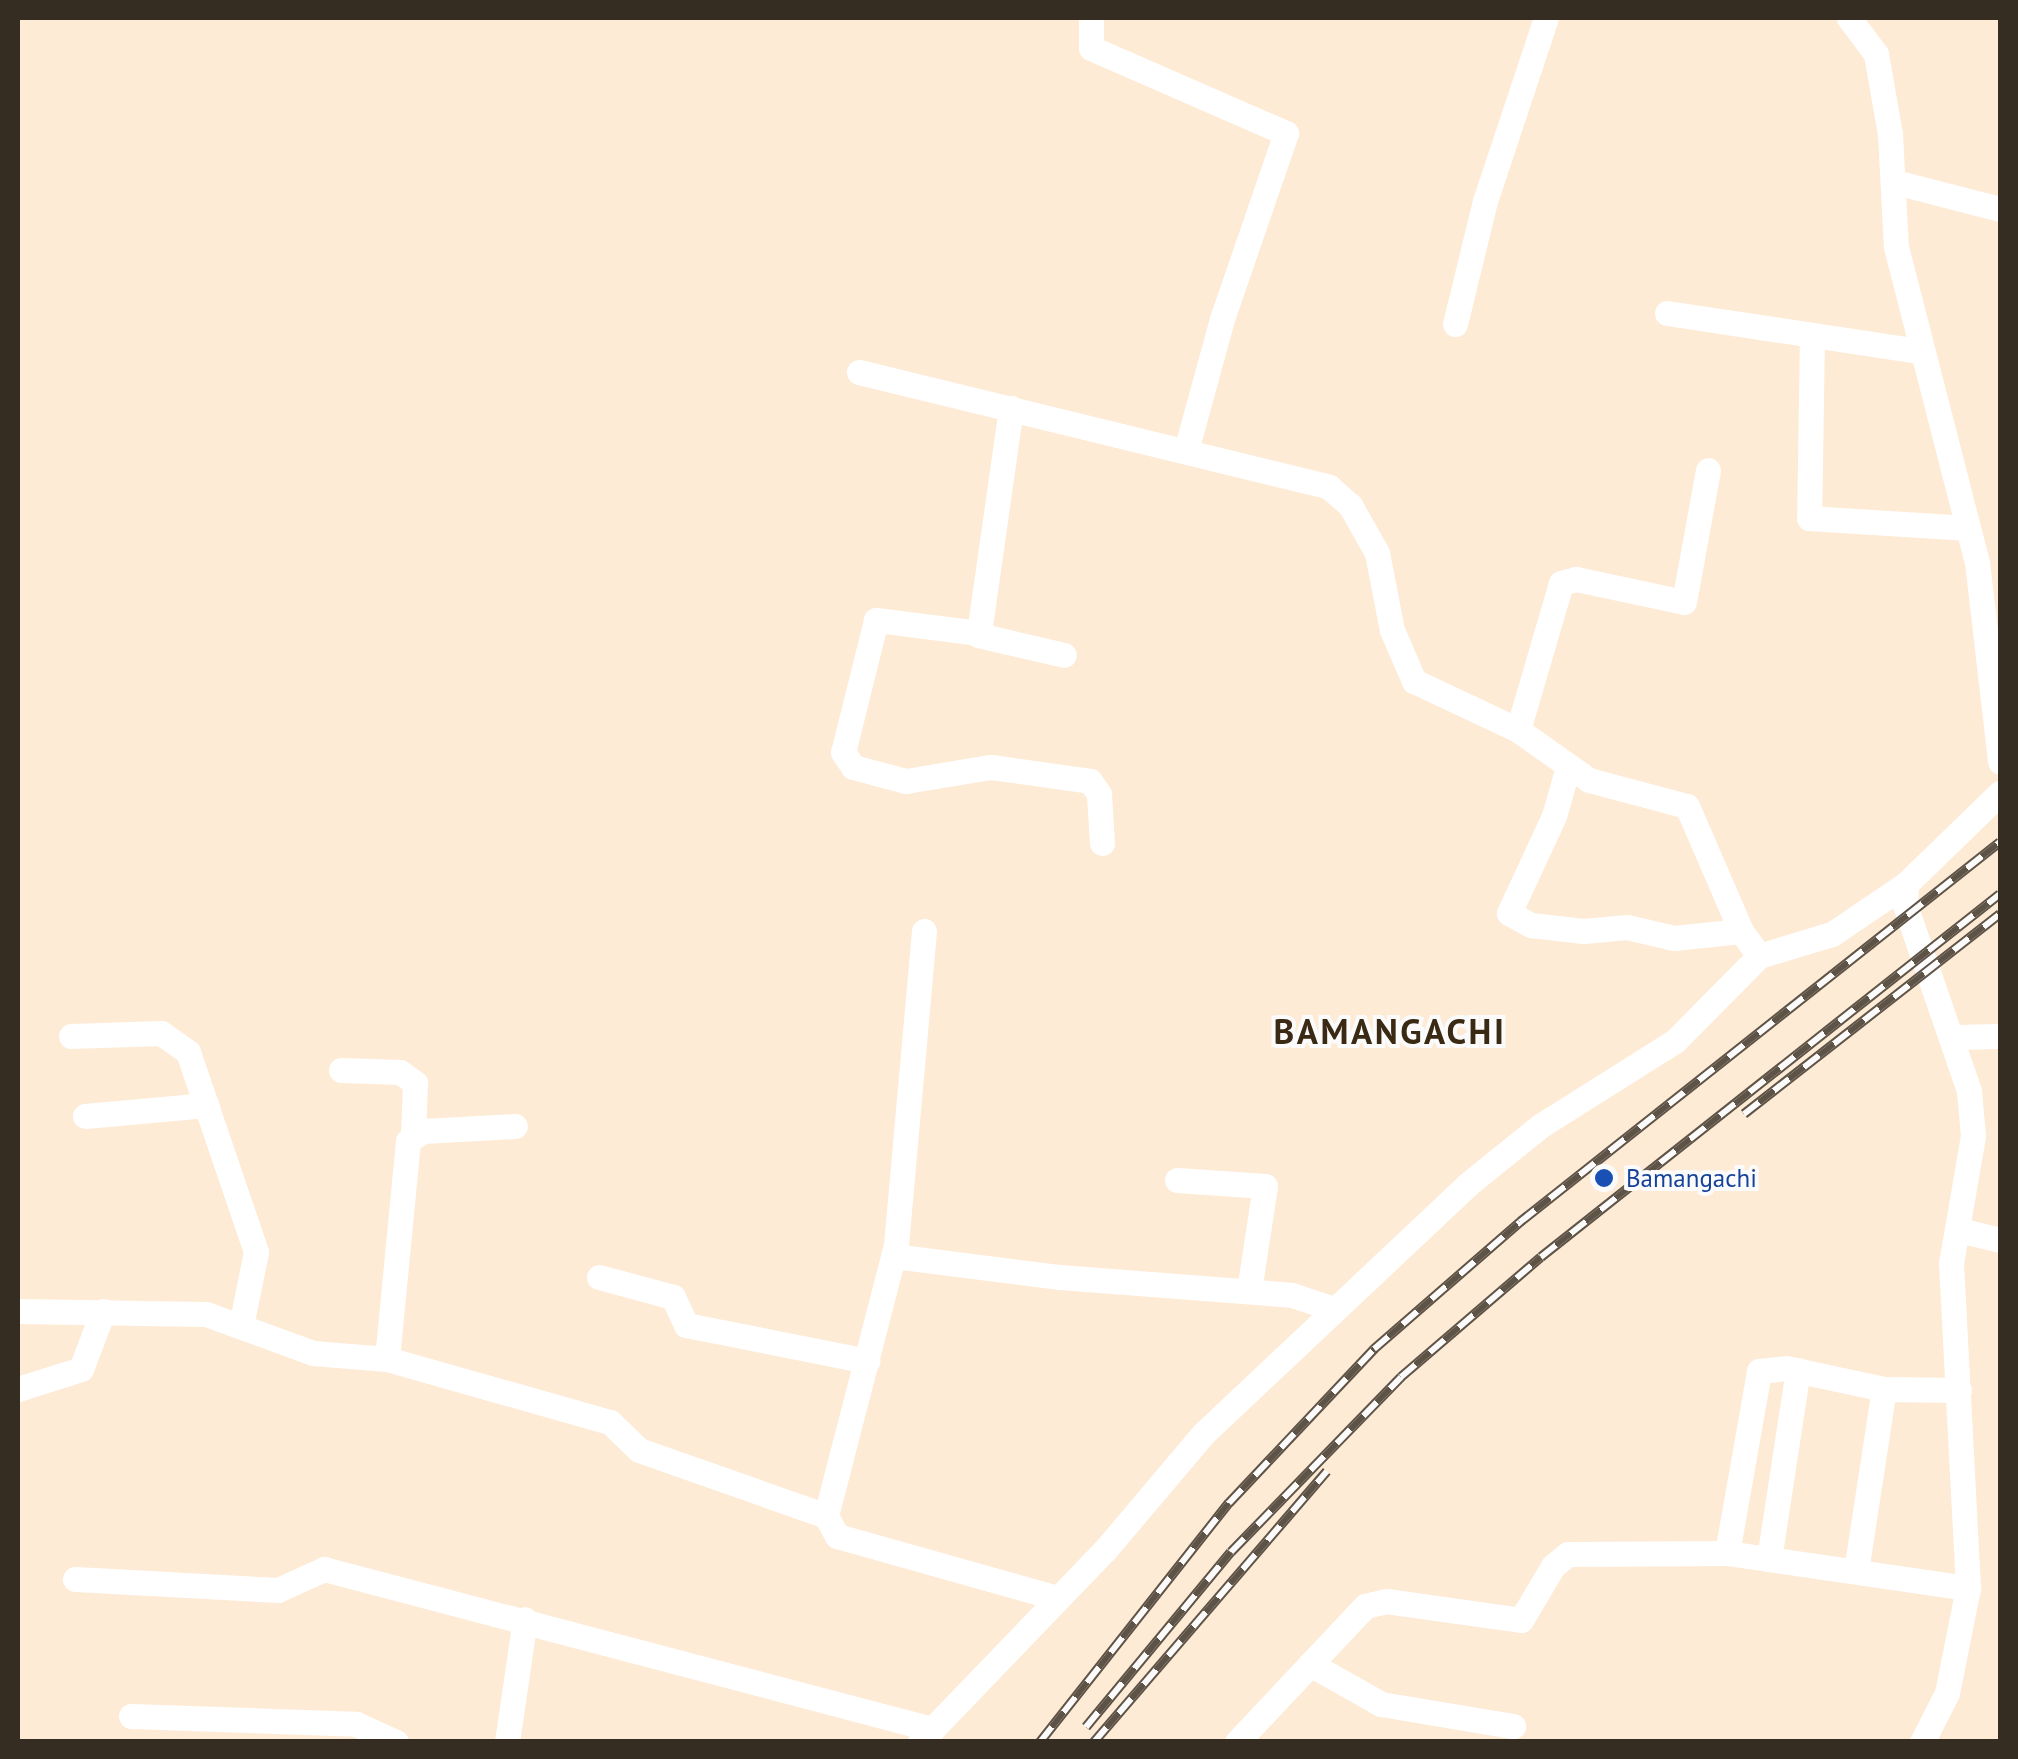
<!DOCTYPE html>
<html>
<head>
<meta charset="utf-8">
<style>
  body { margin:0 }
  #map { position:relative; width:2018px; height:1759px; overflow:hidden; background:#feebd6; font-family:"PT Sans",sans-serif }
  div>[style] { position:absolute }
  .minor>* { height:25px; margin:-12.5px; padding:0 12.5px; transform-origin:12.5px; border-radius:12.5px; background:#fff }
  .rail>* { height:10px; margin-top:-5px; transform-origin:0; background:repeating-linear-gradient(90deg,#fbfbfb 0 19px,#5e5347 0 38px); box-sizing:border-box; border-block:2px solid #5e5347 }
  .dots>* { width:28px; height:28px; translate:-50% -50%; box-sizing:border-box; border:5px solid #fbfbfb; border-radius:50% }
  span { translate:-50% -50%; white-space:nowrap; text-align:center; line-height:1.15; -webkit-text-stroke:8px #fbfbfb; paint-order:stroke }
  .transit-label { font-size:25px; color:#164399 }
  .left { translate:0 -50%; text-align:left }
  .district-label { font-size:35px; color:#3a2913; font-weight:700; letter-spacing:2.5px }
  .frame { position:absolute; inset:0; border:20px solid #352c22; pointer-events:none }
</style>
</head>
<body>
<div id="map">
  <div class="minor">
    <i style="left:1091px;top:18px;width:30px;rotate:90deg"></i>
    <i style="left:1091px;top:48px;width:213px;rotate:23.6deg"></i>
    <i style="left:1286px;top:133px;width:197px;rotate:109deg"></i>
    <i style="left:1222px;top:319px;width:137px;rotate:105.3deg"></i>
    <i style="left:1849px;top:18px;width:45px;rotate:53.1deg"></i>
    <i style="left:1876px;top:54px;width:81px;rotate:80.1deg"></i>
    <i style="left:1890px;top:134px;width:113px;rotate:87deg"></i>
    <i style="left:1896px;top:247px;width:325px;rotate:75.6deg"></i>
    <i style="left:1977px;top:562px;width:201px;rotate:83.4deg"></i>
    <i style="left:1895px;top:182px;width:108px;rotate:14.4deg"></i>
    <i style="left:1667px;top:313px;width:254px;rotate:8.6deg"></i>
    <i style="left:1455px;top:324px;width:127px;rotate:-76.3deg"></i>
    <i style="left:1485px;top:201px;width:193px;rotate:-71.6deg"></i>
    <i style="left:1812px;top:335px;width:183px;rotate:90.9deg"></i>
    <i style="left:1809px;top:518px;width:159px;rotate:3.6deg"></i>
    <i style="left:859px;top:372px;width:484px;rotate:13.7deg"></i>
    <i style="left:1329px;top:487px;width:28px;rotate:41deg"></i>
    <i style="left:1350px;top:505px;width:55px;rotate:60.6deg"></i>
    <i style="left:1377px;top:553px;width:78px;rotate:79deg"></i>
    <i style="left:1392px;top:630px;width:56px;rotate:66.7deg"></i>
    <i style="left:1414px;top:681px;width:115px;rotate:25.2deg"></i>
    <i style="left:1518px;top:730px;width:87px;rotate:35.2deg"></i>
    <i style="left:1589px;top:780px;width:101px;rotate:14.9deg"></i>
    <i style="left:1687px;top:806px;width:136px;rotate:66.6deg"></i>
    <i style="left:1741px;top:931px;width:31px;rotate:54deg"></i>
    <i style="left:1011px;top:408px;width:227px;rotate:98.1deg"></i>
    <i style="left:979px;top:633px;width:104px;rotate:-172.8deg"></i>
    <i style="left:876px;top:620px;width:136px;rotate:104deg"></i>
    <i style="left:843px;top:752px;width:18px;rotate:56deg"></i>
    <i style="left:853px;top:767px;width:55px;rotate:14.8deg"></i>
    <i style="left:906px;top:781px;width:86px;rotate:-9.4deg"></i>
    <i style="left:991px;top:767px;width:100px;rotate:8deg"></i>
    <i style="left:1090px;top:781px;width:16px;rotate:55deg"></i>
    <i style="left:1099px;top:794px;width:49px;rotate:86.5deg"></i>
    <i style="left:978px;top:635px;width:88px;rotate:13.1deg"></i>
    <i style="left:1518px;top:730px;width:153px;rotate:-73.7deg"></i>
    <i style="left:1561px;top:583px;width:16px;rotate:-15deg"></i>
    <i style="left:1576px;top:579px;width:110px;rotate:12deg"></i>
    <i style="left:1684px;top:602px;width:134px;rotate:-79.7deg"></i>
    <i style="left:1568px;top:767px;width:51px;rotate:105.9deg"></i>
    <i style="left:1554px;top:816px;width:107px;rotate:114.9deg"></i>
    <i style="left:1509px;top:913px;width:25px;rotate:29deg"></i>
    <i style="left:1531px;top:925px;width:53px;rotate:6.5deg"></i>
    <i style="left:1584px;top:931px;width:43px;rotate:-5.3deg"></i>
    <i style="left:1627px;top:927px;width:48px;rotate:13.2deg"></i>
    <i style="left:1674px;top:938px;width:67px;rotate:-6deg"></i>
    <i style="left:1906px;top:884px;width:21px;rotate:93deg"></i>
    <i style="left:1905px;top:905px;width:197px;rotate:71deg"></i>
    <i style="left:1969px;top:1091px;width:45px;rotate:84.9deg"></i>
    <i style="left:1973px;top:1136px;width:129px;rotate:99.8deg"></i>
    <i style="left:1951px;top:1263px;width:325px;rotate:87deg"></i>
    <i style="left:1968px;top:1588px;width:107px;rotate:101.3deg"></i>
    <i style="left:1947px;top:1693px;width:55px;rotate:117deg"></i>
    <i style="left:924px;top:931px;width:315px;rotate:95.1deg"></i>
    <i style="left:896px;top:1245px;width:280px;rotate:104.5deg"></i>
    <i style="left:826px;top:1516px;width:23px;rotate:61deg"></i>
    <i style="left:837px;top:1536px;width:229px;rotate:15.7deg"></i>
    <i style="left:71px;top:1036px;width:90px;rotate:-1.9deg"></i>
    <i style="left:161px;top:1033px;width:33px;rotate:35deg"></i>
    <i style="left:188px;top:1052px;width:211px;rotate:71.2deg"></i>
    <i style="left:256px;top:1252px;width:76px;rotate:101.5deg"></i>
    <i style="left:1954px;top:1037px;width:46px;rotate:-1.2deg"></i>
    <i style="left:341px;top:1070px;width:59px;rotate:1.9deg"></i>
    <i style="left:400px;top:1072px;width:19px;rotate:36deg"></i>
    <i style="left:415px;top:1083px;width:51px;rotate:92.2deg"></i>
    <i style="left:85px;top:1116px;width:122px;rotate:-5.2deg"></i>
    <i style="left:1177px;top:1180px;width:88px;rotate:3.9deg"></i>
    <i style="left:1265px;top:1186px;width:106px;rotate:98.7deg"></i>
    <i style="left:1959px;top:1230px;width:42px;rotate:13.7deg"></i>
    <i style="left:893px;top:1256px;width:168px;rotate:7.2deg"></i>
    <i style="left:1060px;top:1277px;width:233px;rotate:4.4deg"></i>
    <i style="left:1292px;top:1295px;width:44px;rotate:18.4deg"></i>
    <i style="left:599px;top:1277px;width:77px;rotate:15.1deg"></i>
    <i style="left:673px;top:1297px;width:31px;rotate:65deg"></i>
    <i style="left:686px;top:1325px;width:185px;rotate:11.2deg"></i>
    <i style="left:18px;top:1311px;width:188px;rotate:0.9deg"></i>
    <i style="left:206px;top:1314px;width:114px;rotate:20deg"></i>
    <i style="left:313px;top:1353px;width:74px;rotate:4.6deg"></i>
    <i style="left:387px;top:1359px;width:232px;rotate:15.8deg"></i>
    <i style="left:610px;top:1422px;width:40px;rotate:44deg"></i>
    <i style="left:639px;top:1450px;width:198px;rotate:19.4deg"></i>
    <i style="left:387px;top:1359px;width:219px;rotate:-84.5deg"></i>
    <i style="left:408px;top:1141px;width:18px;rotate:-34deg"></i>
    <i style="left:423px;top:1131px;width:92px;rotate:-3.1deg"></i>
    <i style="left:18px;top:1389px;width:66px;rotate:-17.6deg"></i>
    <i style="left:81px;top:1369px;width:62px;rotate:-69.2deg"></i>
    <i style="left:1727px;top:1553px;width:185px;rotate:-80deg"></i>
    <i style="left:1759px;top:1371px;width:27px;rotate:-6deg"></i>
    <i style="left:1786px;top:1368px;width:100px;rotate:12.1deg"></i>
    <i style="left:1884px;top:1389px;width:75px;rotate:0.8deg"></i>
    <i style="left:1769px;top:1559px;width:191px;rotate:-81.3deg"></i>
    <i style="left:1856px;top:1571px;width:184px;rotate:-81.3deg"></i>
    <i style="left:75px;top:1579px;width:203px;rotate:3.1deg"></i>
    <i style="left:278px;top:1590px;width:51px;rotate:-24.5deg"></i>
    <i style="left:324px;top:1569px;width:629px;rotate:14.74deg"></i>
    <i style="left:1310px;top:1664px;width:81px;rotate:29.4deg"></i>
    <i style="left:1381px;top:1704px;width:134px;rotate:9.5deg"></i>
    <i style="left:131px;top:1716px;width:225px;rotate:2deg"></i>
    <i style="left:356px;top:1724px;width:44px;rotate:24.2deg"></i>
    <i style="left:507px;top:1742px;width:124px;rotate:-81.7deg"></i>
    <i style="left:920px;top:1742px;width:267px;rotate:-46.1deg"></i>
    <i style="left:1105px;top:1550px;width:152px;rotate:-49.8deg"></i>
    <i style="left:1203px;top:1434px;width:363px;rotate:-43.3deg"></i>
    <i style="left:1467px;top:1185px;width:94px;rotate:-38.9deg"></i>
    <i style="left:1540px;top:1126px;width:160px;rotate:-32.2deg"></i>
    <i style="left:1675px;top:1041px;width:120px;rotate:-45.3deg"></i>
    <i style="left:1759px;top:956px;width:76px;rotate:-16.8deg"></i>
    <i style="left:1832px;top:934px;width:89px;rotate:-34deg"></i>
    <i style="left:1906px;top:884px;width:131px;rotate:-44.1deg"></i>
    <i style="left:1237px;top:1742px;width:187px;rotate:-46.7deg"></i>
    <i style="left:1365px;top:1606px;width:22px;rotate:-13deg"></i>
    <i style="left:1386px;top:1601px;width:136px;rotate:8deg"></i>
    <i style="left:1521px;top:1620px;width:63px;rotate:-59.3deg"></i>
    <i style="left:1553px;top:1566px;width:19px;rotate:-39deg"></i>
    <i style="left:1568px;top:1554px;width:159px;rotate:-0.4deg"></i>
    <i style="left:1727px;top:1553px;width:244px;rotate:8.3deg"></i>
  </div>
  <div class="rail">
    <i style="left:1744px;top:1114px;width:325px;rotate:-38deg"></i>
    <i style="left:1086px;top:1727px;width:227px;rotate:-50.4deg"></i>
    <i style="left:1231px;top:1552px;width:244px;rotate:-45.8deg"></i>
    <i style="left:1401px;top:1377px;width:184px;rotate:-40.6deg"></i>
    <i style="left:1541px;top:1257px;width:585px;rotate:-38.34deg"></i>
    <i style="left:1040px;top:1742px;width:305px;rotate:-51.7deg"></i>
    <i style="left:1229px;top:1503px;width:212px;rotate:-46.7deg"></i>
    <i style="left:1374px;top:1349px;width:194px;rotate:-41deg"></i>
    <i style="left:1520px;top:1222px;width:612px;rotate:-38.37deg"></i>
    <i style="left:1094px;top:1742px;width:357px;rotate:-49.3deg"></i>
  </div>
  <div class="dots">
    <i style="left:1604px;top:1178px;background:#1a4fb4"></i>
  </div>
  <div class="transit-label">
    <span class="left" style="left:1626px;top:1178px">Bamangachi</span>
  </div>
  <div class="district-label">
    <span style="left:1390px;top:1031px">BAMANGACHI</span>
  </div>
  <div class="frame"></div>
</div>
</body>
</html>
